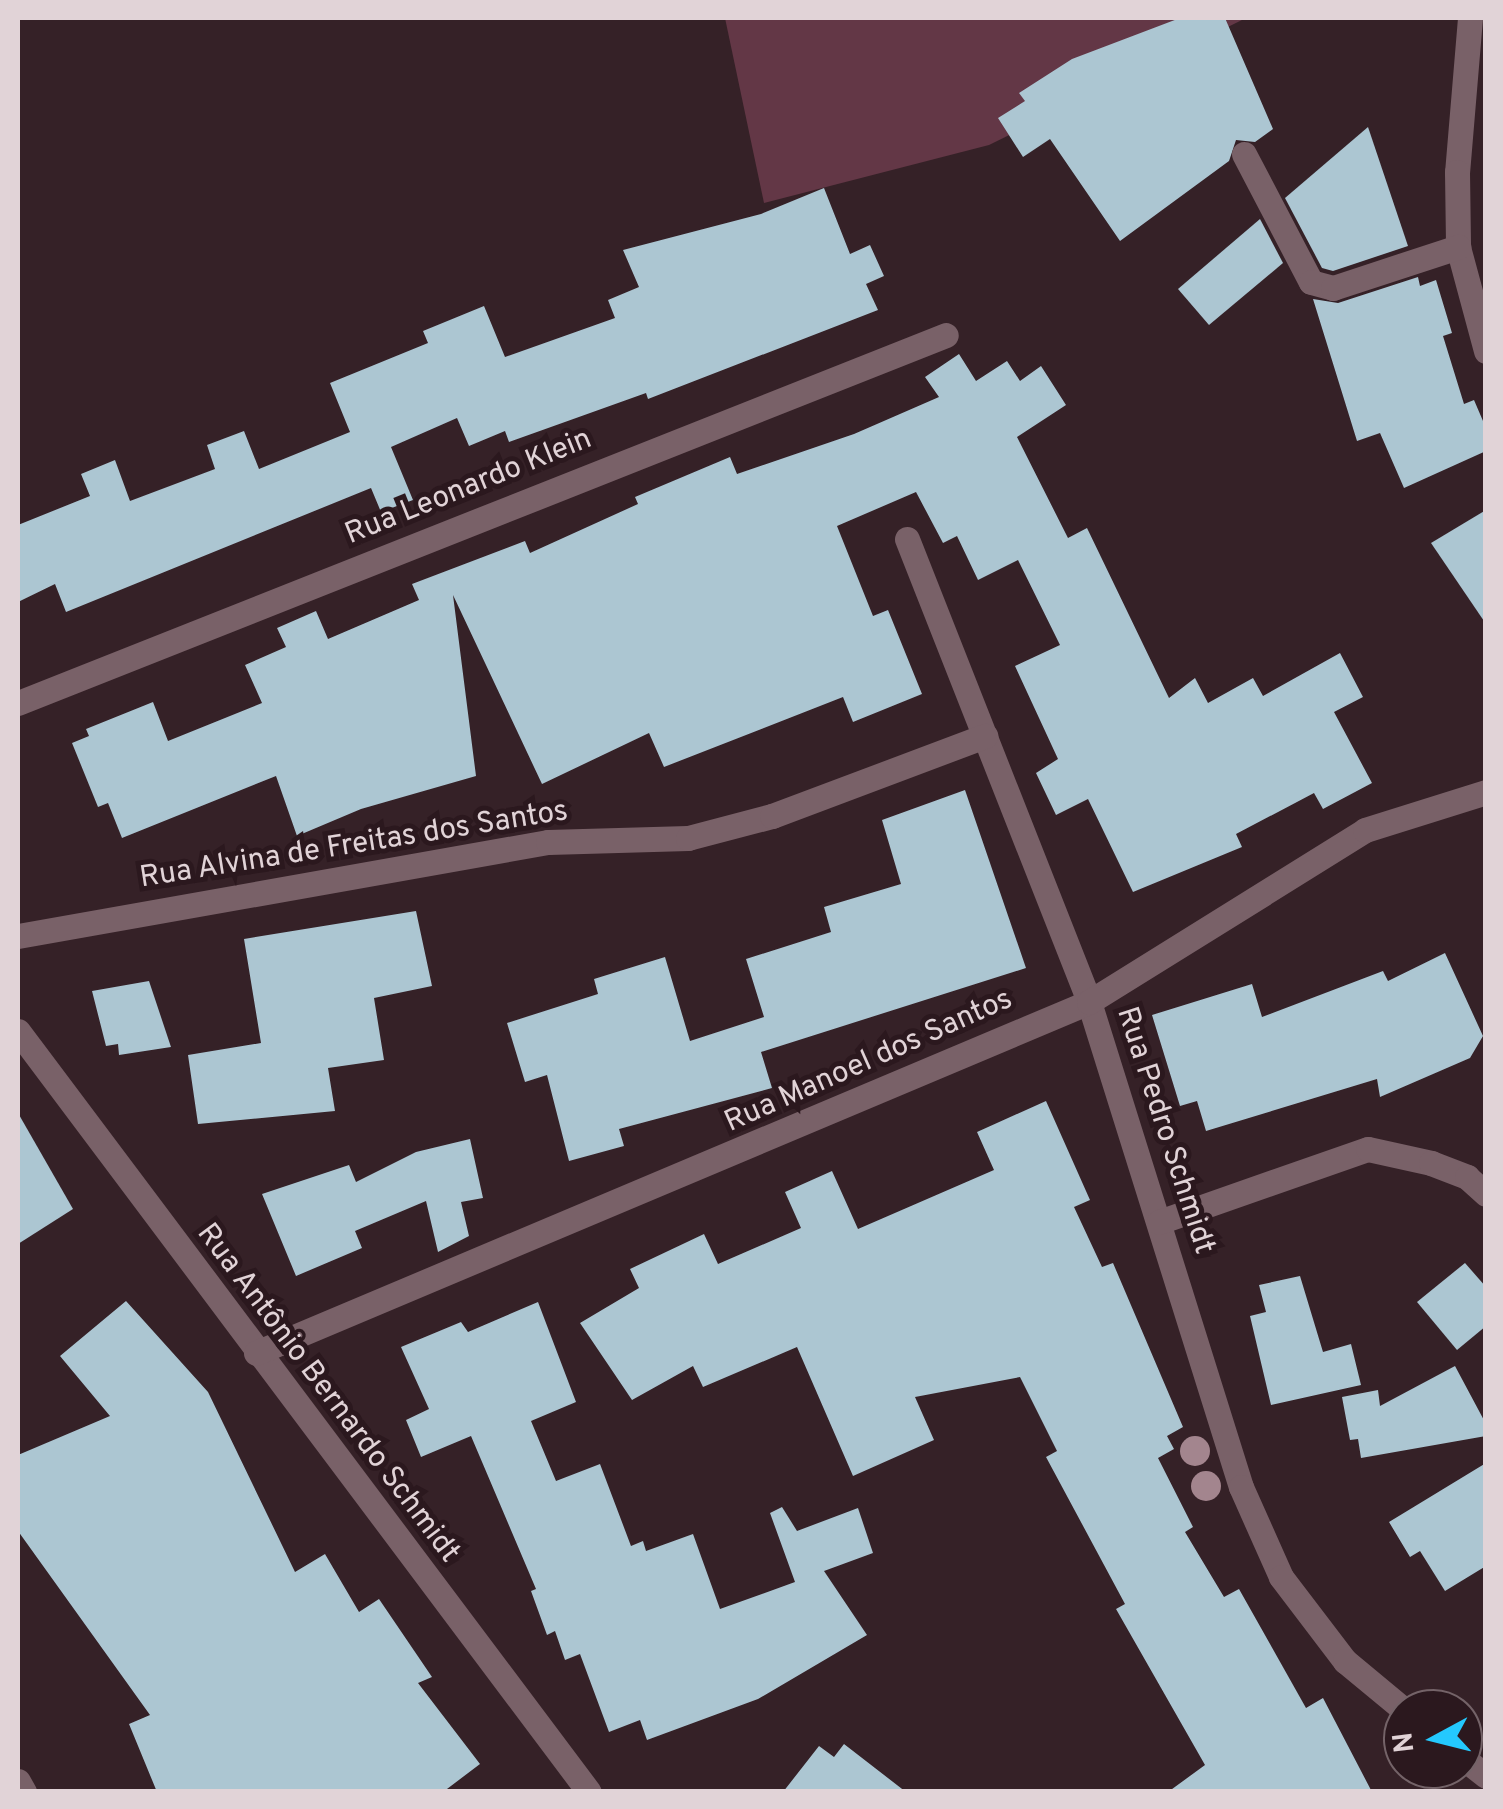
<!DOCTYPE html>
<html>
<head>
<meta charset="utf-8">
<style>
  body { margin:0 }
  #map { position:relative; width:1503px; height:1809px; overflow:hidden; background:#352127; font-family:Overpass,sans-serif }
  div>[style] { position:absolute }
  .green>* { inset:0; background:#633746 }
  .building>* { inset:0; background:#acc6d2 }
  .minor>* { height:25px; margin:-12.5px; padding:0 12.5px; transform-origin:12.5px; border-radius:12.5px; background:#796168 }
  .trees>* { width:30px; height:30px; margin:-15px; border-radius:50%; background:#a3858e }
  span { translate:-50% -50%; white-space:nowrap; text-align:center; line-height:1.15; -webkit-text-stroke:10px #2b181e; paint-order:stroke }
  .street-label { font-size:30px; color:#e1d3d7 }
  .frame { position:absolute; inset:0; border:20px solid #e1d3d7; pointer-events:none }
  .north { position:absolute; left:1383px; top:1689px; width:100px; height:100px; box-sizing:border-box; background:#2b181e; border:2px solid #746368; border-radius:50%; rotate:263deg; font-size:28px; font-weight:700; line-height:40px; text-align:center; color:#e1d3d7 }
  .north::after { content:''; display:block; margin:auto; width:35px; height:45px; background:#24c9fe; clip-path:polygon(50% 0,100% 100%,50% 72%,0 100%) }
</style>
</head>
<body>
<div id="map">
  <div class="green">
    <i style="clip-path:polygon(725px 18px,1246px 18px,989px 145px,764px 203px)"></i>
  </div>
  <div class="building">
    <i style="clip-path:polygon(1180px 18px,1225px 18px,1273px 129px,1255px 142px,1236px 140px,1229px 161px,1120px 241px,1050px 139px,1023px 157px,998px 118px,1025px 101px,1019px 93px,1072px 59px)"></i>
    <i style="clip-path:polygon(1368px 127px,1408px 246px,1333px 271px,1322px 268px,1285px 198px)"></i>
    <i style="clip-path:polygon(824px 188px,850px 254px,870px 245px,884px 276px,866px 284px,878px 310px,648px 399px,646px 393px,509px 442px,505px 431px,469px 446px,457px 418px,391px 447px,413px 500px,381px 512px,371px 488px,66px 612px,55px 584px,18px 602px,18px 525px,90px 496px,81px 474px,115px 460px,130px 501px,215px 469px,207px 445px,244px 431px,259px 469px,350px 432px,330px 383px,428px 343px,423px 331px,484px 306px,505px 357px,615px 318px,608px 300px,639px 287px,623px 250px,761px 214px)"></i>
    <i style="clip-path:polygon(1260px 219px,1283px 263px,1209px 325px,1178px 289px)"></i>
    <i style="clip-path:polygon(1418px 277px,1420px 286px,1436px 280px,1452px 333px,1443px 336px,1464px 404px,1474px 400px,1486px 428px,1486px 451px,1404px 488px,1380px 433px,1357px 441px,1313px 299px,1338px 303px)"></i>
    <i style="clip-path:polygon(959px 354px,976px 381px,1007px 361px,1020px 381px,1041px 366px,1066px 405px,1017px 437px,1068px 538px,1087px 528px,1169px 698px,1195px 678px,1208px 703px,1253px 678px,1263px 696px,1340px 653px,1363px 697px,1334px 712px,1372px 783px,1323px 809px,1314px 793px,1236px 834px,1242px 847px,1133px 892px,1088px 799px,1056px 815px,1036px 773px,1058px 759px,1015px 666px,1060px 645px,1018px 560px,978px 580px,957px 536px,943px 543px,916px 492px,837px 526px,873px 616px,888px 610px,922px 694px,853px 722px,843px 697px,664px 767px,649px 733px,542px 784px,453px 595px,476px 776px,361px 809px,297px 836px,276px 776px,122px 838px,108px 803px,98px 807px,72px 743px,89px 736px,86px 729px,153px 702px,168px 741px,262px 703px,245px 665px,286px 647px,277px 628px,316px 611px,328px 639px,419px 600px,412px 584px,525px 541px,530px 553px,638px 504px,635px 497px,730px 457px,737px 474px,854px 434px,939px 397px,925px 377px)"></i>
    <i style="clip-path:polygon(1486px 510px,1486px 624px,1431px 543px)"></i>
    <i style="clip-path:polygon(965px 790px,1026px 968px,761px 1052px,772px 1088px,619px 1129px,624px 1146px,569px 1161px,547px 1075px,525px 1082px,507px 1023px,598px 994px,594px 979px,665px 957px,690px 1041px,764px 1017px,746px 959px,831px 932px,824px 907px,901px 884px,882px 820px)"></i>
    <i style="clip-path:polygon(416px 911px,432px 986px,374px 998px,384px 1060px,328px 1068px,335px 1111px,198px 1124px,188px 1055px,261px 1043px,244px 939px)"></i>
    <i style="clip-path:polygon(1445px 953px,1483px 1036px,1470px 1058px,1380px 1097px,1377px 1079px,1206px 1131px,1197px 1101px,1180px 1106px,1152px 1015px,1252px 984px,1262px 1017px,1383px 971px,1388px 981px)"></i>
    <i style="clip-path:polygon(149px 981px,171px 1047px,119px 1055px,118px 1044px,106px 1046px,92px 991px)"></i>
    <i style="clip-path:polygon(1046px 1101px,1090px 1200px,1074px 1207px,1102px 1267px,1113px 1263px,1183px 1427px,1167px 1436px,1174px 1449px,1158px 1458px,1193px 1527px,1185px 1532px,1224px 1597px,1239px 1589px,1306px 1708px,1323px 1698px,1372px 1792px,1168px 1792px,1205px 1765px,1116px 1609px,1125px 1604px,1046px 1457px,1057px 1451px,1020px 1377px,915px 1397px,934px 1440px,853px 1476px,797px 1347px,703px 1387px,693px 1366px,632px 1400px,580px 1323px,639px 1288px,630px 1269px,704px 1234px,718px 1264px,801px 1228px,785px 1192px,832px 1171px,858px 1229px,994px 1170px,977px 1132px)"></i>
    <i style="clip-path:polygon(18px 1113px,73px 1209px,18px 1244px)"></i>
    <i style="clip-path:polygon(470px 1139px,483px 1198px,461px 1202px,469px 1236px,438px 1252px,426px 1201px,355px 1231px,362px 1248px,296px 1276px,262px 1194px,349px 1165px,356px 1182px,416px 1152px)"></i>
    <i style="clip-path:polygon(1465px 1263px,1486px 1287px,1486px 1326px,1457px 1350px,1417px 1302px)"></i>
    <i style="clip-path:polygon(1300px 1276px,1323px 1352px,1351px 1344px,1361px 1385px,1271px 1405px,1250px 1316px,1266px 1312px,1259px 1285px)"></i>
    <i style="clip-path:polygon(126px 1301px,208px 1392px,295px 1572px,325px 1554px,359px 1612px,379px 1599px,432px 1677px,418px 1683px,480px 1764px,443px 1792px,157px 1792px,129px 1724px,150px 1715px,18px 1531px,18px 1455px,110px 1416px,60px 1356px)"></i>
    <i style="clip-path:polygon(538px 1302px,576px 1402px,531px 1421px,556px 1481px,600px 1464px,631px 1546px,643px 1541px,646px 1551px,693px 1534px,720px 1609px,795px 1582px,770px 1513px,782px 1507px,797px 1531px,858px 1508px,873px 1553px,824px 1571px,867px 1635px,758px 1699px,647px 1740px,640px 1720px,609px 1732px,580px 1654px,565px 1660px,555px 1631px,547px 1635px,531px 1591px,536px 1589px,471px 1436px,421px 1457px,406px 1420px,429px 1409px,401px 1347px,461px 1322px,468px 1332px)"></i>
    <i style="clip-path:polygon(1455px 1366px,1486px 1424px,1486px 1436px,1361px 1458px,1358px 1439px,1350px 1440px,1342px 1397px,1378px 1390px,1380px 1406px)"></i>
    <i style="clip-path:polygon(1486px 1463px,1486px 1566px,1445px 1591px,1420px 1551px,1410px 1557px,1389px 1522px)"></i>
    <i style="clip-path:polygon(844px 1744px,906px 1792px,783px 1792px,819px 1746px,834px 1757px)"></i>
  </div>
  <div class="minor">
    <i style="left:1470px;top:18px;width:155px;rotate:94.8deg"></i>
    <i style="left:1457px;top:172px;width:75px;rotate:89.2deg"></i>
    <i style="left:1458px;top:247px;width:108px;rotate:74.9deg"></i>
    <i style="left:1244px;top:154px;width:144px;rotate:62.4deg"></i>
    <i style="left:1311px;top:282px;width:23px;rotate:15deg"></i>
    <i style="left:1333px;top:288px;width:132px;rotate:-18.2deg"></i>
    <i style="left:907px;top:539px;width:497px;rotate:68.5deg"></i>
    <i style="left:1089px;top:1002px;width:508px;rotate:72.6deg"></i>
    <i style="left:1241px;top:1487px;width:98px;rotate:66deg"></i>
    <i style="left:1281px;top:1577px;width:106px;rotate:52.7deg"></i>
    <i style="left:1345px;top:1661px;width:75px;rotate:39.6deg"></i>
    <i style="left:18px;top:703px;width:998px;rotate:-21.63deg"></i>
    <i style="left:18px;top:936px;width:538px;rotate:-10.06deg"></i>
    <i style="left:548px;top:842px;width:140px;rotate:-1.6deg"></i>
    <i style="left:688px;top:838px;width:87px;rotate:-14.7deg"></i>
    <i style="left:772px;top:816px;width:228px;rotate:-20.6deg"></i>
    <i style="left:18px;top:1031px;width:951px;rotate:53.12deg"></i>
    <i style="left:1159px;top:1222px;width:221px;rotate:-19.3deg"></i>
    <i style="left:1368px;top:1149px;width:65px;rotate:12.5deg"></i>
    <i style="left:1431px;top:1163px;width:39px;rotate:21deg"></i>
    <i style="left:1467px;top:1177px;width:25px;rotate:42deg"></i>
    <i style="left:256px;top:1353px;width:904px;rotate:-22.85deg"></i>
    <i style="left:1089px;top:1002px;width:325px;rotate:-31.9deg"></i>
    <i style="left:1365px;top:830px;width:127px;rotate:-17.4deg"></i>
    <i style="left:1463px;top:1758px;width:29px;rotate:38deg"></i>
    <i style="left:18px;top:1781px;width:13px;rotate:61deg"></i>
  </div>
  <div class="trees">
    <i style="left:1195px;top:1451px"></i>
    <i style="left:1206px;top:1486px"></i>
  </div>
  <div class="street-label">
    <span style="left:469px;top:488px;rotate:-22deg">Rua Leonardo Klein</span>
    <span style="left:354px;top:846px;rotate:-9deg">Rua Alvina de Freitas dos Santos</span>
    <span style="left:869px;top:1062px;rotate:-24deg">Rua Manoel dos Santos</span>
    <span style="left:1164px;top:1131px;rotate:72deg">Rua Pedro Schmidt</span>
    <span style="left:327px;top:1394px;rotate:53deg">Rua Antônio Bernardo Schmidt</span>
  </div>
  <div class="frame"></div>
  <div class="north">N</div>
</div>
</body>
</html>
